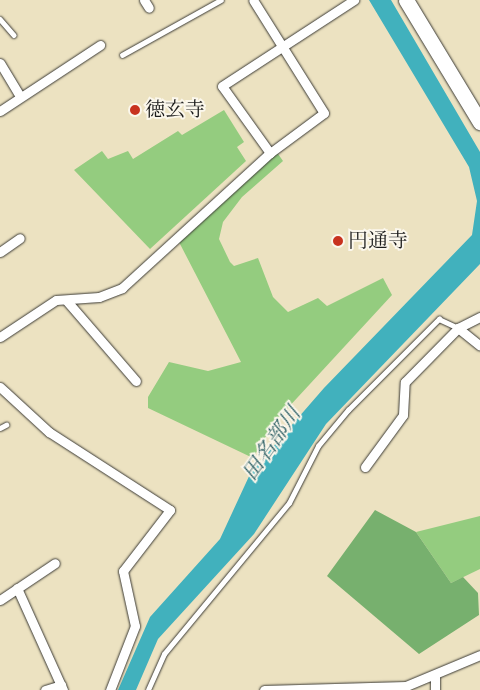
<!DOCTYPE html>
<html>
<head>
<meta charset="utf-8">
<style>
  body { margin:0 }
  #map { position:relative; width:480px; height:690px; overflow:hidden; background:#ece2c1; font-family:"IM FELL DW Pica","Noto Serif JP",serif }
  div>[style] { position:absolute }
  .green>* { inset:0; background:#94cc7f }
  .forest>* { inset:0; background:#77b06e }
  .water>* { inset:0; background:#41b1bd }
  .roads { filter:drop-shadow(0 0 1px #3b3a35) drop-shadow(0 0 1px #3b3a35) }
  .lane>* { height:4.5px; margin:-2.25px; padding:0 2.25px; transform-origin:2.25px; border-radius:2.25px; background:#fff }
  .street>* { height:9px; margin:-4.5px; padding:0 4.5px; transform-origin:4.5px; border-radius:4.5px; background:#fff }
  .highway>* { height:15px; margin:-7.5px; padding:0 7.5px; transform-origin:7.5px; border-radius:7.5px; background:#fff }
  .dots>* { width:14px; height:14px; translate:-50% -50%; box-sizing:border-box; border:2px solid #fbf7ec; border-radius:50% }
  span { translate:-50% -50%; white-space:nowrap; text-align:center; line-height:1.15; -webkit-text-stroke:4px #fbf7ec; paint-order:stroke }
  .poi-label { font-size:20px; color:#1c1c1c }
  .left { translate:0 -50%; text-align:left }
  .water-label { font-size:21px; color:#2d5f64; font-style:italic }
</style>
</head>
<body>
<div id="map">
  <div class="green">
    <i style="clip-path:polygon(224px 110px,244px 142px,237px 147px,246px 161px,150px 249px,74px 170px,102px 151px,108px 159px,128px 151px,133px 159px,178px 131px,182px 135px)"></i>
    <i style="clip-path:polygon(276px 151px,283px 161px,242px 197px,223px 222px,219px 239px,230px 262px,234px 266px,258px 258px,273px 297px,288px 312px,318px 298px,327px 306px,383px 278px,392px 295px,274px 423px,253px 458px,148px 408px,148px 397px,169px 362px,208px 371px,241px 362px,179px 242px)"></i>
    <i style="clip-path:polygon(480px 516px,480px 569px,451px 583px,416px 532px)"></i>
  </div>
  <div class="forest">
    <i style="clip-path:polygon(375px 510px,416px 532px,451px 583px,463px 577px,478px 593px,479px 615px,419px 654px,327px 576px)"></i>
  </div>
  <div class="water">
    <i style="clip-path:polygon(369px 0,391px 0,480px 152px,480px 264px,326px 424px,254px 534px,158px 639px,136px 690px,118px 690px,150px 617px,220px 539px,251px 472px,324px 388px,472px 235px,477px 201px,469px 167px)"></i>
  </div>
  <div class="roads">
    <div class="lane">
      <i style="left:0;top:19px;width:21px;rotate:49deg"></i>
      <i style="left:122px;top:55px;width:113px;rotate:-29.1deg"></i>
      <i style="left:0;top:428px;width:7px;rotate:-27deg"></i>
      <i style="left:148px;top:690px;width:39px;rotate:-66deg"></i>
      <i style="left:164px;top:654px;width:196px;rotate:-50.4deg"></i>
      <i style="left:289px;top:503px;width:64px;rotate:-63deg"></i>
      <i style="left:318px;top:446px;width:47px;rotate:-50.2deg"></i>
      <i style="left:348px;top:410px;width:129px;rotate:-45deg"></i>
      <i style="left:439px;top:319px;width:21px;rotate:25deg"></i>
    </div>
    <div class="street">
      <i style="left:144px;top:0;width:9px;rotate:58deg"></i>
      <i style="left:0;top:63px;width:39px;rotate:59deg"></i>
      <i style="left:0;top:111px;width:120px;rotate:-33.4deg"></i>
      <i style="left:270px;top:153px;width:82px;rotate:-125.6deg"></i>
      <i style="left:222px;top:86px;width:158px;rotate:-33.1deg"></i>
      <i style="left:0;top:252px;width:24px;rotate:-35deg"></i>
      <i style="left:66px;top:300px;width:107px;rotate:49.2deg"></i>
      <i style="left:458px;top:328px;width:28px;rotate:39deg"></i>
      <i style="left:0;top:337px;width:67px;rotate:-33.5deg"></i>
      <i style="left:56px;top:300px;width:43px;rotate:-4deg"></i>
      <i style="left:99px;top:297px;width:25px;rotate:-21deg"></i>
      <i style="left:122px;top:288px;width:200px;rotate:-42.4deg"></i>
      <i style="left:270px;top:153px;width:67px;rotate:-36.5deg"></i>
      <i style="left:324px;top:113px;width:133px;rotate:-122.1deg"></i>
      <i style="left:0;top:387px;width:67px;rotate:42.6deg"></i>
      <i style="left:49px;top:432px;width:144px;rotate:32.8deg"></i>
      <i style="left:170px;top:510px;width:77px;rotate:127.6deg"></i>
      <i style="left:123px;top:571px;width:56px;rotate:77.7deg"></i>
      <i style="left:135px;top:626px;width:69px;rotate:111.3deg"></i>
      <i style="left:365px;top:467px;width:64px;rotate:-53.8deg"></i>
      <i style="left:403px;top:415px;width:33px;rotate:-87deg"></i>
      <i style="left:405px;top:382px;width:76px;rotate:-45.5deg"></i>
      <i style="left:458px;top:328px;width:25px;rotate:-27deg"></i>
      <i style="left:17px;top:588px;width:112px;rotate:65.7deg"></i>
      <i style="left:0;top:600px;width:66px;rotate:-33.9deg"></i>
      <i style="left:435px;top:676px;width:14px;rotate:90deg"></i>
      <i style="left:45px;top:690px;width:17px;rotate:-17deg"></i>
      <i style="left:264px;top:690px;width:142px;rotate:-1.6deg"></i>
      <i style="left:406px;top:686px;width:80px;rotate:-22.7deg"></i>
    </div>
    <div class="highway">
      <i style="left:406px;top:0;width:143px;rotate:58.8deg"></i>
    </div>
  </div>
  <div class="dots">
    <i style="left:135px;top:110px;background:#c8321e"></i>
    <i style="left:338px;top:241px;background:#c8321e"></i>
  </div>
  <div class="poi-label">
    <span class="left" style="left:145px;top:110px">徳玄寺</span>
    <span class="left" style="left:348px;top:241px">円通寺</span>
  </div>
  <div class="water-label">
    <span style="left:272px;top:444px;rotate:-55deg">田名部川</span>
  </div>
</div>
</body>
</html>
